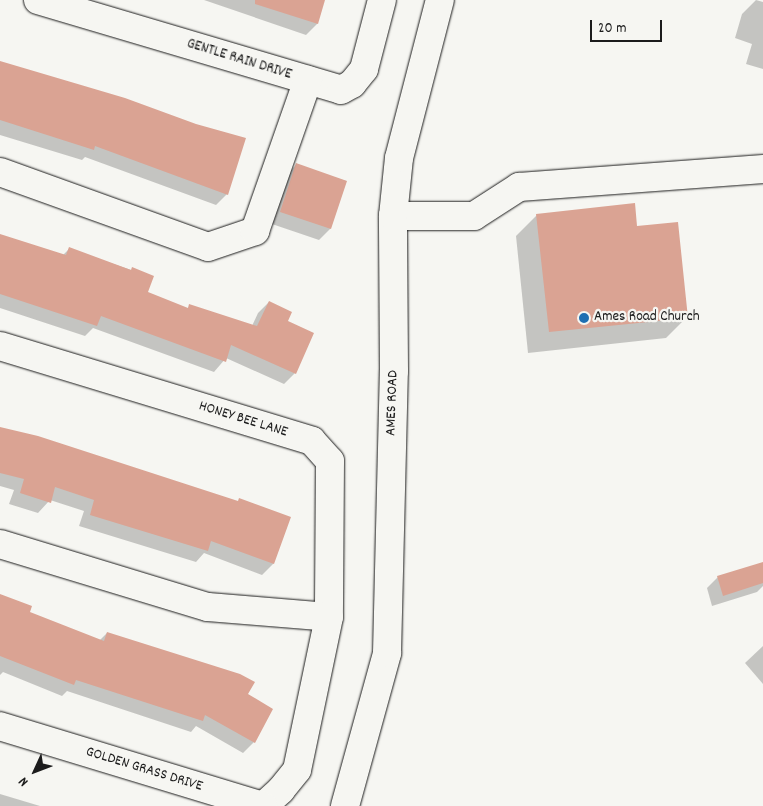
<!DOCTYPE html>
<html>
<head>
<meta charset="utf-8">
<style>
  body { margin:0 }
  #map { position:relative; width:763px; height:806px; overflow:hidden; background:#f6f6f2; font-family:Dekko,sans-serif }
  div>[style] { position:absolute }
  .shadow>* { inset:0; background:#0003 }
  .building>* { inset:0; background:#daa393 }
  .roads { filter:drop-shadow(0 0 1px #1c1c1c) drop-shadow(0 0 1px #1c1c1c) }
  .minor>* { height:28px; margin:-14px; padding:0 14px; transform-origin:14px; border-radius:14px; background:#f6f6f2 }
  .dots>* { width:14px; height:14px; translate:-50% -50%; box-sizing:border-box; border:2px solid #f6f6f2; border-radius:50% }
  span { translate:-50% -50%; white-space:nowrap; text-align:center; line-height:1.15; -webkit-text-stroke:4.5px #f6f6f2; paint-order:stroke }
  .street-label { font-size:15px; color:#1c1c1c }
  .poi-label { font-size:15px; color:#1c1c1c }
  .left { translate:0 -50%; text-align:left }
  .north { position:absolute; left:10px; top:746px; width:50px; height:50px; -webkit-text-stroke:4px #f6f6f2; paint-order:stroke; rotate:227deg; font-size:14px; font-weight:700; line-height:20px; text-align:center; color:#1c1c1c }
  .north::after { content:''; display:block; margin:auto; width:18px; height:22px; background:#1c1c1c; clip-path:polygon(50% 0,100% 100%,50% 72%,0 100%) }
  .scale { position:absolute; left:590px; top:20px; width:72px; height:22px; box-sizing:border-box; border:2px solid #1c1c1c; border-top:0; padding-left:6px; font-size:15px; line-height:18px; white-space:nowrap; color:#1c1c1c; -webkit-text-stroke:4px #f6f6f2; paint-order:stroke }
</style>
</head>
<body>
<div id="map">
  <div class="shadow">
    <i style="clip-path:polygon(204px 0,324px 0,317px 24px,306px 35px)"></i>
    <i style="clip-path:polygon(756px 0,763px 2px,763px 69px,746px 64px,752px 44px,735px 38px,742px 14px)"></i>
    <i style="clip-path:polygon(0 62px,227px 194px,216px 205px,85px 157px,82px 160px,0 135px)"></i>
    <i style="clip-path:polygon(296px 165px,346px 181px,330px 229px,319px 240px,269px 223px,285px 176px)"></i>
    <i style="clip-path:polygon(537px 215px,636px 227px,687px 317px,666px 338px,528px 353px,516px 236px)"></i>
    <i style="clip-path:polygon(0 238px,63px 255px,69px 249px,152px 277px,146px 293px,187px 309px,190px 306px,252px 326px,258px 313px,269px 302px,287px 321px,295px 373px,284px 384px,226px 358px,214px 372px,93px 328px,85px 336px,0 308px)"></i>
    <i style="clip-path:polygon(0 429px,290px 518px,273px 564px,262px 575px,204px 553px,196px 562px,79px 526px,84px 511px,50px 500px,38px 513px,9px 504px,14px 490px,0 486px)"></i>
    <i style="clip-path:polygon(763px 566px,763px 586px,757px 592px,712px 606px,707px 588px,718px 577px)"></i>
    <i style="clip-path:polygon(0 597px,29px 613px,99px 641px,107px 633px,246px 695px,254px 742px,243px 753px,196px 726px,191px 732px,67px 691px,62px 696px,3px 672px,0 675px)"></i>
    <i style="clip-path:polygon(763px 646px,763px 684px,745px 663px)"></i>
    <i style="clip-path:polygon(0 794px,40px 806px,0 806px)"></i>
  </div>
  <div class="building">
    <i style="clip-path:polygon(255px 0,325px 0,318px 24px,255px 4px)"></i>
    <i style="clip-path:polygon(0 61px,125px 98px,196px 124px,246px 138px,228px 195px,95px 146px,94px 150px,0 120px)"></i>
    <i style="clip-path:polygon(296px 163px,347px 181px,331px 229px,280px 212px)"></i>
    <i style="clip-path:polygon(635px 203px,637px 226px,678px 222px,688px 318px,549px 332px,536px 214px)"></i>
    <i style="clip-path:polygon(0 234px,66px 255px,69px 247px,131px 270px,132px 267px,154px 276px,148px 292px,188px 308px,189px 304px,257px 326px,269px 301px,292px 312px,288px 321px,314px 333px,296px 374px,231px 345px,226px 362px,101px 316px,97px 326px,0 294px)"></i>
    <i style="clip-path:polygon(0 427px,38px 436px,238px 501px,239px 498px,291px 517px,274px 564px,211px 541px,208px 551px,90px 515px,94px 500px,55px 487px,51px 503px,20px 493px,24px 479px,0 473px)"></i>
    <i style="clip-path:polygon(763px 562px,763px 583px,723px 596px,717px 576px)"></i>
    <i style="clip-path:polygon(0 594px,32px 606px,30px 612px,104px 641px,107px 632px,240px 674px,255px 682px,248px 694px,273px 709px,255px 743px,205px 715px,203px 721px,76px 680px,74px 685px,0 656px)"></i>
  </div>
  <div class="roads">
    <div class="minor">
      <i style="left:38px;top:0;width:316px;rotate:16.5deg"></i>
      <i style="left:341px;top:90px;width:13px;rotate:-29deg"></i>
      <i style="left:352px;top:84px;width:19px;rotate:-51deg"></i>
      <i style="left:364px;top:69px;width:71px;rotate:-75.4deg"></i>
      <i style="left:0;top:172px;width:221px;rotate:19.8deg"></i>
      <i style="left:208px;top:247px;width:50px;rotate:-18.8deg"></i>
      <i style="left:255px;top:231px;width:160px;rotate:-70.7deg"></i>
      <i style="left:393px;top:216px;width:81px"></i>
      <i style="left:474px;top:216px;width:54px;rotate:-32.8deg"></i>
      <i style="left:519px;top:187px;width:245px;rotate:-4.2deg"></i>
      <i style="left:0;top:346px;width:326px;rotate:16.9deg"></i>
      <i style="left:312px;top:441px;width:27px;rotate:48deg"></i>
      <i style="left:330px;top:461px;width:156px;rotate:90.4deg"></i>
      <i style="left:329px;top:617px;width:156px;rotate:101.8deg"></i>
      <i style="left:297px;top:770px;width:26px;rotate:129deg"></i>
      <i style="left:281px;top:790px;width:24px;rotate:138deg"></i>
      <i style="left:263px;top:806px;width:275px;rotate:-163.1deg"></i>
      <i style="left:0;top:544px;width:217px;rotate:16.9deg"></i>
      <i style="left:208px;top:607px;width:121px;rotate:4.7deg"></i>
      <i style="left:345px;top:806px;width:159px;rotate:-74.6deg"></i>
      <i style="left:387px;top:653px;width:282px;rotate:-88.6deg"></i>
      <i style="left:394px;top:371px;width:155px;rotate:-90.4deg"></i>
      <i style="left:393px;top:216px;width:58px;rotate:-84.1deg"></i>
      <i style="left:399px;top:158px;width:163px;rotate:-75.5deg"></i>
    </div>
  </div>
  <div class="dots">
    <i style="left:584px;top:318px;background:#1f6fb2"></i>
  </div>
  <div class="street-label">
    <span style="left:239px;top:60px;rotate:17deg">GENTLE RAIN DRIVE</span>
    <span style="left:393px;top:403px;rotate:-88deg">AMES ROAD</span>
    <span style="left:243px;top:420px;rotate:17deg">HONEY BEE LANE</span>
    <span style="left:144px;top:770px;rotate:17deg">GOLDEN GRASS DRIVE</span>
  </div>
  <div class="poi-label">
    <span class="left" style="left:594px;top:318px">Ames Road Church</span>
  </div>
  <div class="north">N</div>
  <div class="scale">20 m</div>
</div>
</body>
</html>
